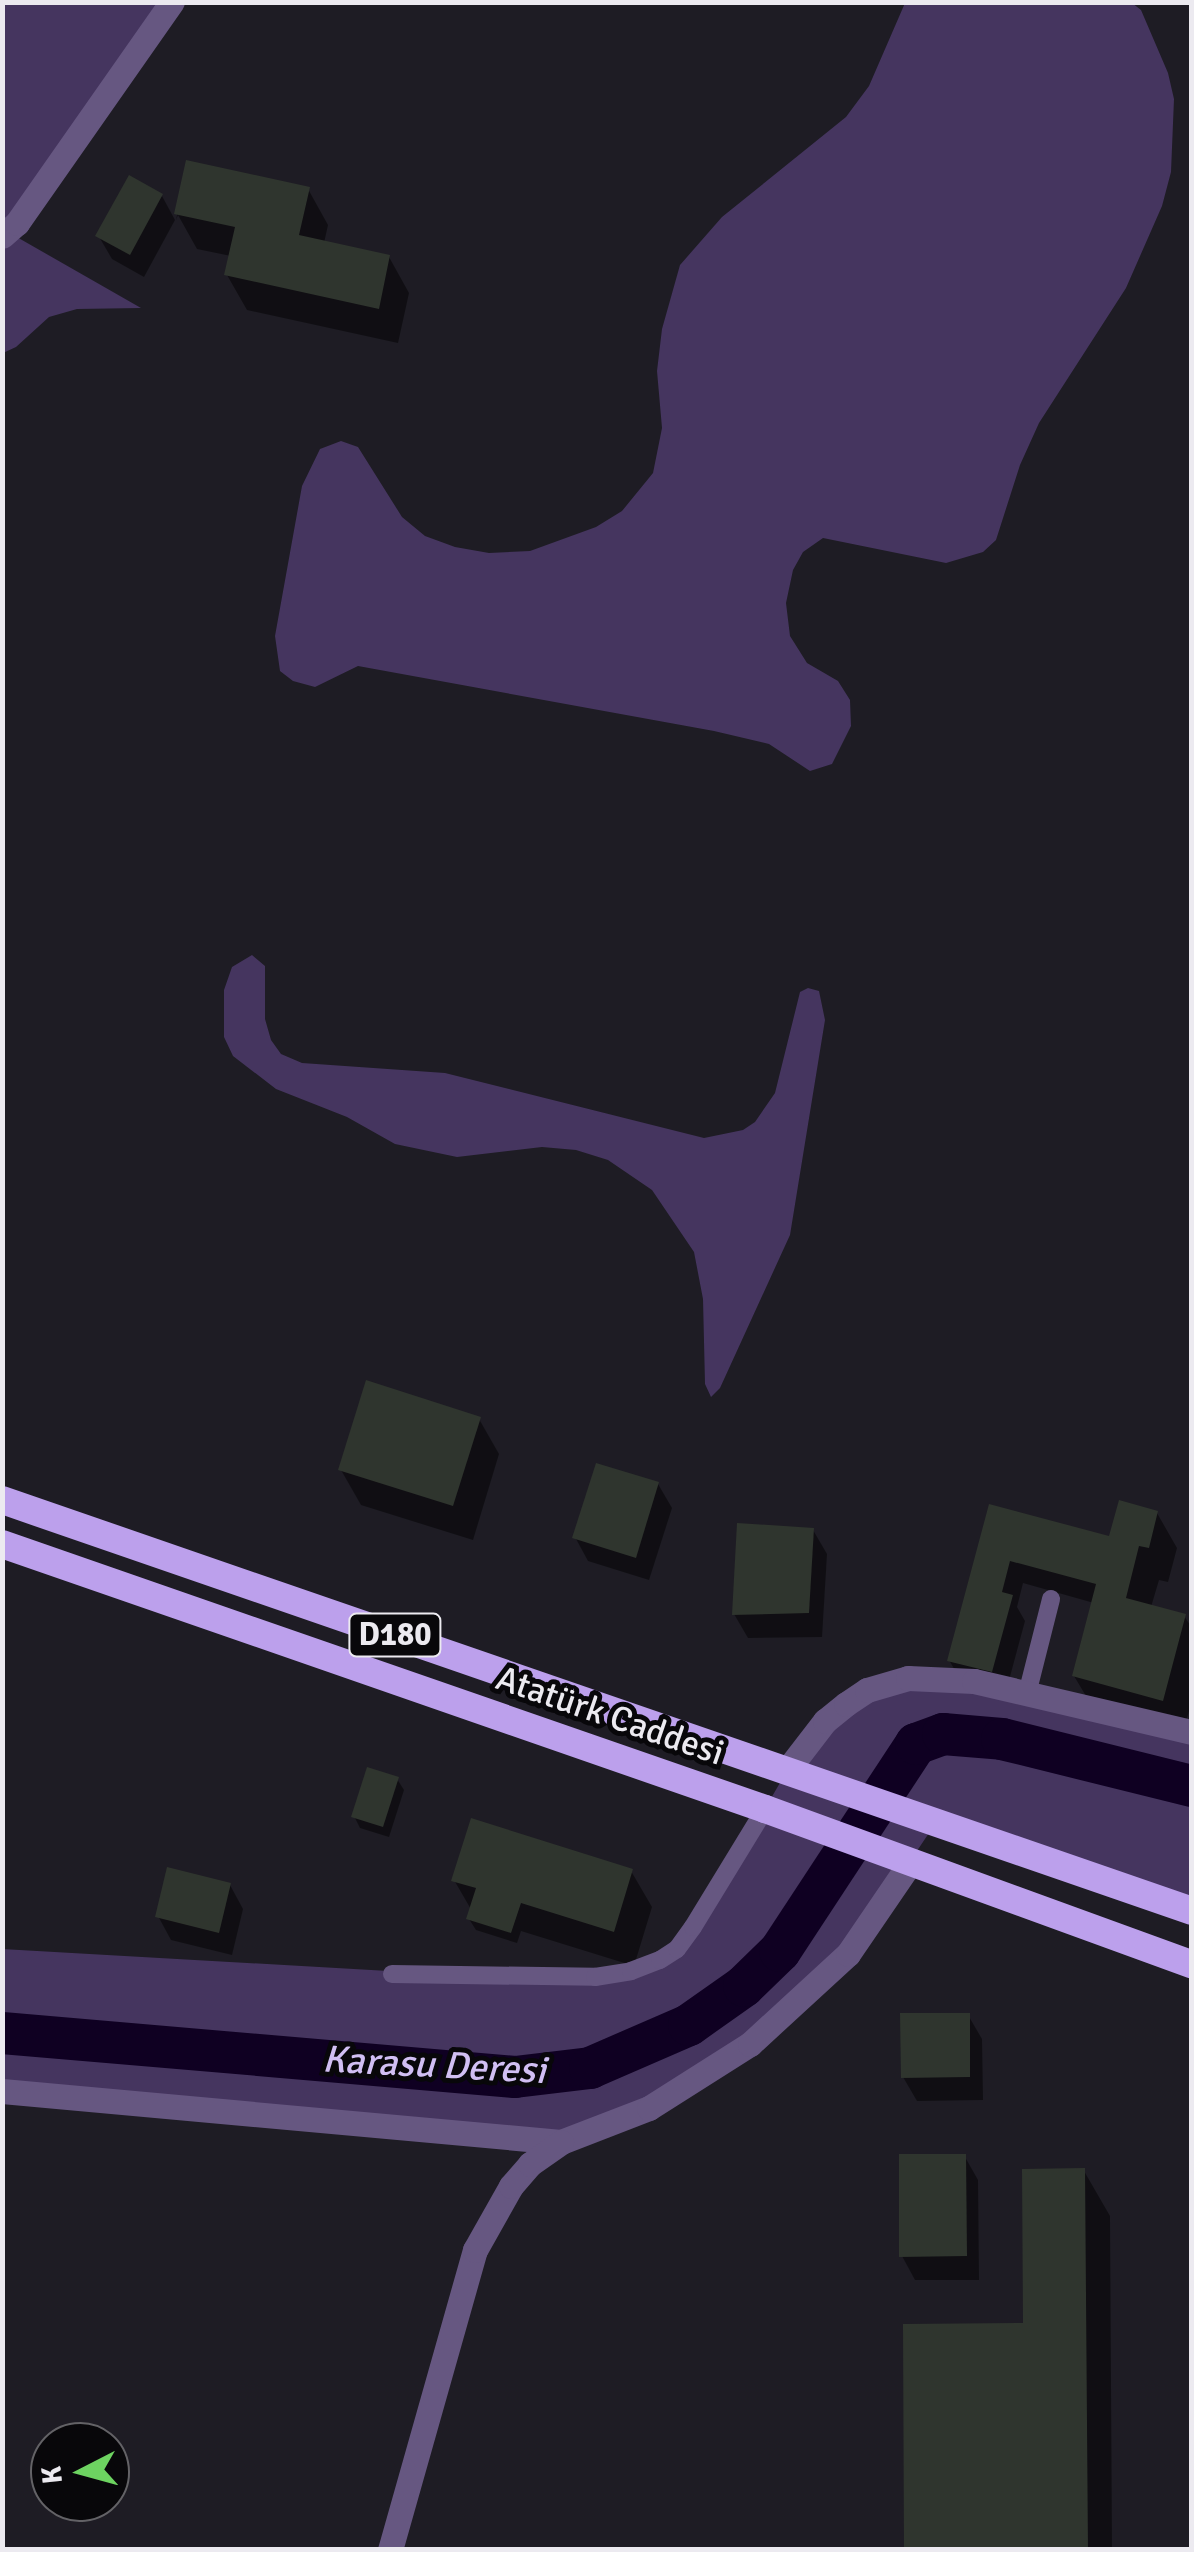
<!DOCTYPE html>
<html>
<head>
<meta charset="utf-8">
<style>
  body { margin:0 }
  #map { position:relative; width:1194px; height:2552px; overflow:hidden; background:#1e1c24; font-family:Signika,sans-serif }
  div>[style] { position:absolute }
  .green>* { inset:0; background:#45355f }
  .shadow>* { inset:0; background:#0007 }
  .canal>* { height:42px; margin:-21px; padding:0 21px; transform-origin:21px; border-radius:21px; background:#0f0022 }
  .building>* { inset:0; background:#2f352e }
  .service>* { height:18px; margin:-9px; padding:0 9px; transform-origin:9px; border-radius:9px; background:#665781 }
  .minor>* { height:25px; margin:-12.5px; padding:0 12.5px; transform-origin:12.5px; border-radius:12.5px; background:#665781 }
  .trunk>* { height:28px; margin:-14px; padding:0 14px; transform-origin:14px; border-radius:14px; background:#bca0ec }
  span { translate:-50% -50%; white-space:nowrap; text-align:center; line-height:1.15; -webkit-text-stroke:10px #08070a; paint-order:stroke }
  .shield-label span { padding:2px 8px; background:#08070a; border:2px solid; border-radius:8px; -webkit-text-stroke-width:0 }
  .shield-label { font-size:32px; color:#eceaf0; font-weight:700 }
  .street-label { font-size:35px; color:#eceaf0 }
  .water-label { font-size:38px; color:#d1bff3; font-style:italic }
  .frame { position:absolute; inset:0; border:5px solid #eceaf0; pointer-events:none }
  .north { position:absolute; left:30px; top:2422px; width:100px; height:100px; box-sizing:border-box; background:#08070a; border:2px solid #636266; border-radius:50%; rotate:264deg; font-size:28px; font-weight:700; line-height:40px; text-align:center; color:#eceaf0 }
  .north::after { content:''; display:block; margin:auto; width:35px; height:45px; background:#6dd361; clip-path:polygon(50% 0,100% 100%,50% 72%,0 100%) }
</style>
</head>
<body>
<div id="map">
  <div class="green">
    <i style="clip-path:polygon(164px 2px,8px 232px,141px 308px,77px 309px,49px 317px,16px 347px,3px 353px,3px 3px)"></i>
    <i style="clip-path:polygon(1132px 3px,1141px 10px,1168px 73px,1174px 99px,1171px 172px,1162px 206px,1126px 288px,1039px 423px,1020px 465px,996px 540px,983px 552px,946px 563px,823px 538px,803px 552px,793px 570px,786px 603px,790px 636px,807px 663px,838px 681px,850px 700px,851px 726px,832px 764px,810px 771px,769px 744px,714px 731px,358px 666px,315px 687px,293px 681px,280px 671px,275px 636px,302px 486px,320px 449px,341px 441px,358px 447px,402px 517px,425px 536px,455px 547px,489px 553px,530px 551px,596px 527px,622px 511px,653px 473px,662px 428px,657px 371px,662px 329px,680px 265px,722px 217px,846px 117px,869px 86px,905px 3px)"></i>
    <i style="clip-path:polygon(252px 955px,265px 966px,265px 1019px,271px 1040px,281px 1054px,302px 1063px,445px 1073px,704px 1138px,743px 1130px,755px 1122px,775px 1093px,800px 992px,808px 988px,819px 991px,825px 1020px,790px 1235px,720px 1388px,711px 1397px,705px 1384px,703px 1299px,694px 1252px,652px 1190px,608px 1160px,576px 1150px,542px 1147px,457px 1157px,395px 1144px,347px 1117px,276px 1089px,233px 1056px,224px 1037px,224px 990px,232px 967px)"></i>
    <i style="clip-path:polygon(908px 1678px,1191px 1732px,1191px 1911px,937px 1821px,848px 1954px,750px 2044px,561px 2142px,3px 2091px,2px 1949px,547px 1980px,660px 1960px,734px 1862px,788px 1769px,825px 1721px)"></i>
  </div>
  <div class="shadow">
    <i style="clip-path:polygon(188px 163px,308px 189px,328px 225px,324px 243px,389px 257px,409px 293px,398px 343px,247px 310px,227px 275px,231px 256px,197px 249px,178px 215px,176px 220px)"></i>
    <i style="clip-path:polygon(162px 196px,175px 220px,144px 277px,112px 259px,98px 235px)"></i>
    <i style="clip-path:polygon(479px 1419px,499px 1454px,473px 1540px,361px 1505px,341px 1470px)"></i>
    <i style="clip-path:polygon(658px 1484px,672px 1508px,649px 1580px,588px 1561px,575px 1537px)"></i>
    <i style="clip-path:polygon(990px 1507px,1111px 1539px,1157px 1513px,1177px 1548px,1168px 1582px,1159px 1580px,1151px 1607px,1184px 1616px,1192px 1628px,1192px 1701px,1182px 1735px,1095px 1711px,1074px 1676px,1094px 1603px,1023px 1583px,1017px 1607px,1025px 1621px,1005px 1695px,963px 1684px,949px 1660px)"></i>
    <i style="clip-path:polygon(813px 1530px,827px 1554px,822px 1637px,748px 1638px,734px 1614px)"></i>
    <i style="clip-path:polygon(397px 1779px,404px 1790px,389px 1837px,360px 1828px,354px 1816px)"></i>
    <i style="clip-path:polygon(631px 1871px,652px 1907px,634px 1966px,521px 1931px,517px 1943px,476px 1930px,469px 1919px,472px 1911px,454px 1880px)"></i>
    <i style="clip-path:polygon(230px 1885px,243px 1909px,232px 1955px,171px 1940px,158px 1916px)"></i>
    <i style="clip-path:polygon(968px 2015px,982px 2039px,983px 2100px,917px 2101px,903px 2077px)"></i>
    <i style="clip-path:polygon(965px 2157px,978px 2180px,979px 2280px,915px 2280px,902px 2256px)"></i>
    <i style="clip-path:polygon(1084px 2171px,1110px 2216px,1112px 2550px,907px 2550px,1026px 2325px)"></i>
  </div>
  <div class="canal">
    <i style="left:2px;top:2033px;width:515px;rotate:4.9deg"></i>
    <i style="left:515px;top:2077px;width:76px;rotate:-6.8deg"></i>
    <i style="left:590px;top:2068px;width:108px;rotate:-23.5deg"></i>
    <i style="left:689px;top:2025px;width:67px;rotate:-35.3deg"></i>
    <i style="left:744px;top:1986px;width:50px;rotate:-44.2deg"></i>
    <i style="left:780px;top:1951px;width:248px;rotate:-56.7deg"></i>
    <i style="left:916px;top:1744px;width:29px;rotate:-20deg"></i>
    <i style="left:943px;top:1734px;width:59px;rotate:4.8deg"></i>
    <i style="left:1002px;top:1739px;width:196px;rotate:13.9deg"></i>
  </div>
  <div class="building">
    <i style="clip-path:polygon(186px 160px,310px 187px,299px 235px,390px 255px,379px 309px,224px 275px,235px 227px,174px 214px)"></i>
    <i style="clip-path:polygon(129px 175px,163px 194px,130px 255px,95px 236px)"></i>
    <i style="clip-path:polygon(366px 1380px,481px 1417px,453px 1506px,338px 1470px)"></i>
    <i style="clip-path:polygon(596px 1463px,659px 1482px,636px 1558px,572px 1538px)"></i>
    <i style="clip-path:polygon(1119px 1500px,1158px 1511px,1149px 1548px,1139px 1546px,1126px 1598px,1186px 1614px,1163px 1701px,1072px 1676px,1096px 1584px,1010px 1561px,1002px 1592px,1013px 1595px,992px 1672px,947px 1661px,989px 1504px,1109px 1536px)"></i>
    <i style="clip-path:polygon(737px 1523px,814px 1528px,809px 1613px,732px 1615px)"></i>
    <i style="clip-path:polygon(367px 1767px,399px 1777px,383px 1827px,351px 1817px)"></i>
    <i style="clip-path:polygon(471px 1818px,633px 1869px,614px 1932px,521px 1903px,511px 1933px,466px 1919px,476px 1888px,451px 1881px)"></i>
    <i style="clip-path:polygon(167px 1867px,231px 1883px,219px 1933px,155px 1917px)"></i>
    <i style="clip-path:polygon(900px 2013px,970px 2013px,970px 2077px,901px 2078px)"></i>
    <i style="clip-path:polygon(899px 2154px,966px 2154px,967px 2256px,899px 2257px)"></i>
    <i style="clip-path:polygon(1085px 2168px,1088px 2550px,904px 2550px,903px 2324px,1023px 2323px,1022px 2169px)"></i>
  </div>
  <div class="service">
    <i style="left:1027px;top:1694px;width:98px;rotate:-75.8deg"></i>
    <i style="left:392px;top:1974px;width:203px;rotate:0.8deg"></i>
    <i style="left:595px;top:1977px;width:36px;rotate:-9deg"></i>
    <i style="left:631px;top:1971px;width:31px;rotate:-21deg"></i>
    <i style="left:660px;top:1960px;width:20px;rotate:-33deg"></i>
    <i style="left:677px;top:1949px;width:27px;rotate:-54deg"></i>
    <i style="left:693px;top:1927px;width:138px;rotate:-58.6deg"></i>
  </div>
  <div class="minor">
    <i style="left:2px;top:236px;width:20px;rotate:-41deg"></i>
    <i style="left:17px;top:223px;width:270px;rotate:-55deg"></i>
    <i style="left:788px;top:1769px;width:61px;rotate:-52.4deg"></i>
    <i style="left:825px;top:1721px;width:27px;rotate:-39deg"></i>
    <i style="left:846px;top:1704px;width:25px;rotate:-34deg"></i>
    <i style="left:867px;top:1690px;width:43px;rotate:-16.3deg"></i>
    <i style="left:908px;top:1678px;width:66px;rotate:2.6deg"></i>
    <i style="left:974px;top:1681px;width:224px;rotate:13.2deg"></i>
    <i style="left:2px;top:2091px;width:561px;rotate:5.21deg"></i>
    <i style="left:561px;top:2142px;width:94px;rotate:-21.1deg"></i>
    <i style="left:649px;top:2108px;width:120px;rotate:-32.4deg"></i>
    <i style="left:750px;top:2044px;width:133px;rotate:-42.6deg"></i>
    <i style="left:848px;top:1954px;width:110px;rotate:-55.7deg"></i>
    <i style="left:390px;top:2550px;width:312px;rotate:-74.2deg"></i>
    <i style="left:475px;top:2250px;width:73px;rotate:-60.6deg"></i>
    <i style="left:511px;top:2186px;width:29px;rotate:-49deg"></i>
    <i style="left:530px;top:2164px;width:38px;rotate:-35deg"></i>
  </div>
  <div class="trunk">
    <i style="left:2px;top:1500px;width:1259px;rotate:19.05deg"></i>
    <i style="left:2px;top:1544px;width:808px;rotate:19.15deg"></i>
    <i style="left:765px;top:1809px;width:454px;rotate:20deg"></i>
  </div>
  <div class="shield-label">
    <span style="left:395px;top:1635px">D180</span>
  </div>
  <div class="street-label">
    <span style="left:610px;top:1716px;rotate:19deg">Atatürk Caddesi</span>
  </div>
  <div class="water-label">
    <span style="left:434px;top:2065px;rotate:3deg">Karasu Deresi</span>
  </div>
  <div class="frame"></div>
  <div class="north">K</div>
</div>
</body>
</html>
